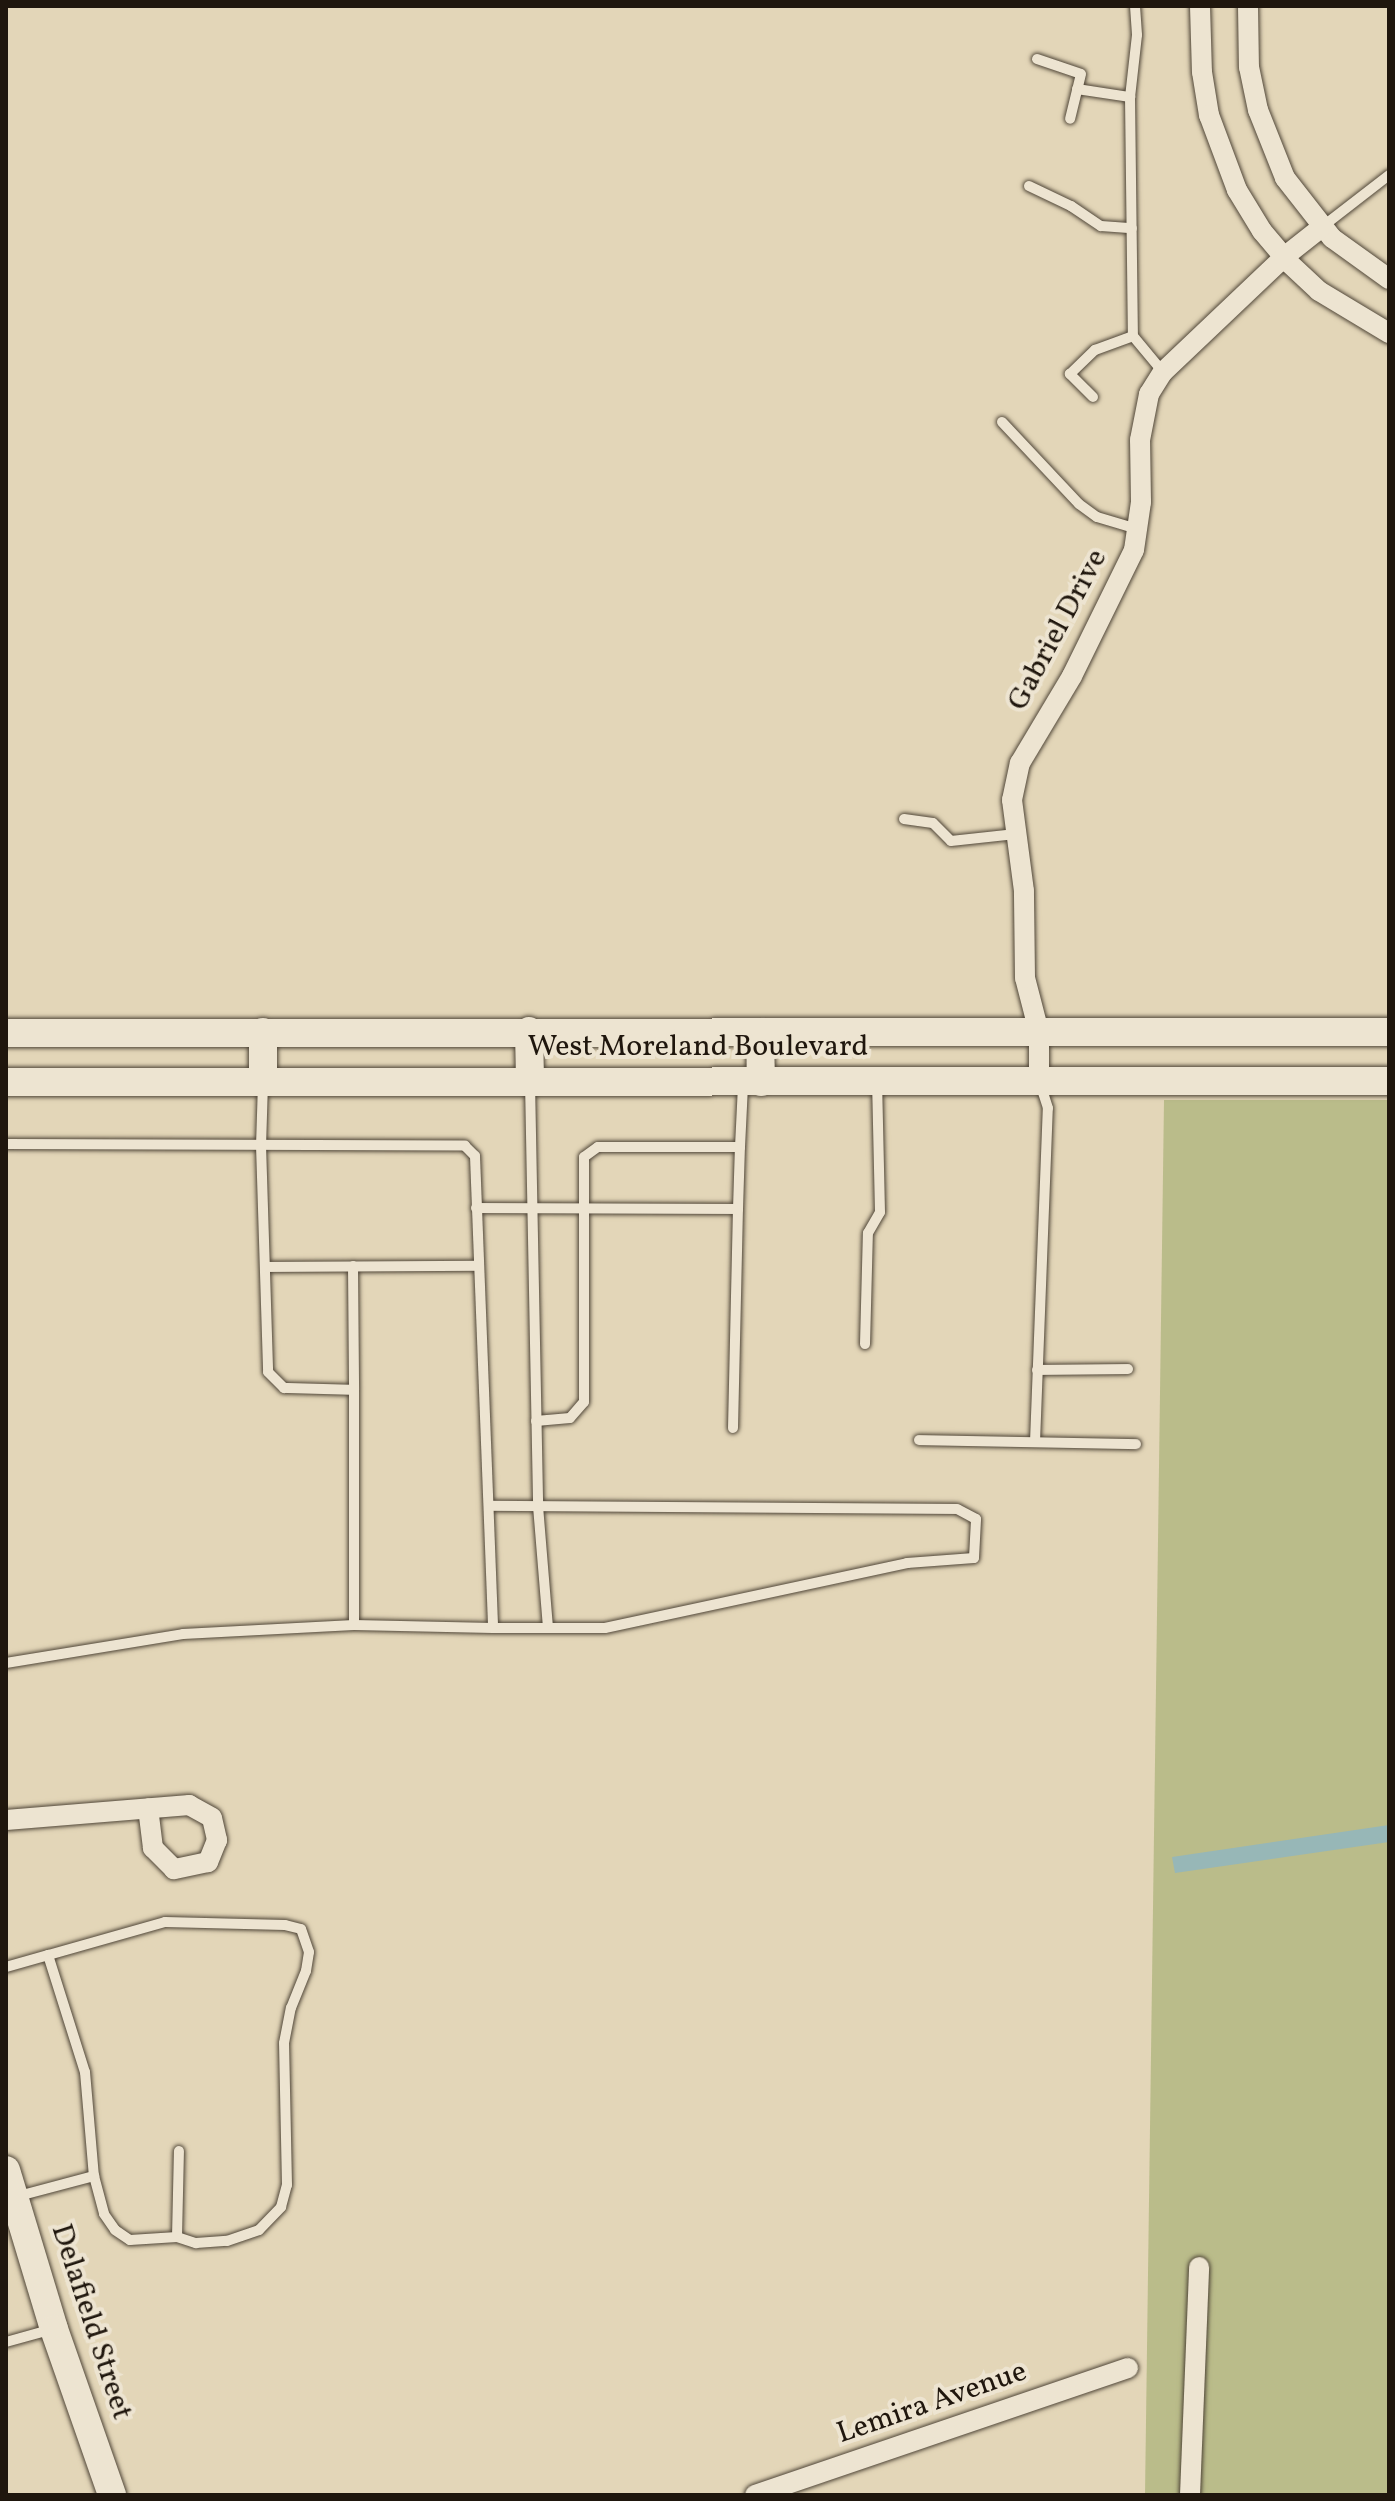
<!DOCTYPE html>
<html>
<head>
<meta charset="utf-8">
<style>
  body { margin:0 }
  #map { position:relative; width:1395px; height:2501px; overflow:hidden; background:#e3d6b8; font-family:Vollkorn,serif }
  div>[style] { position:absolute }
  .green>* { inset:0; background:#babc8a }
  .water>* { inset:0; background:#97b7b7 }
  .roads { filter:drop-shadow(0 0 2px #504638) drop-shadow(0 0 2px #504638) }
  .lane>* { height:10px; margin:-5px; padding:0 5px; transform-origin:5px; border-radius:5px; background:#ede4d1 }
  .street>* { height:20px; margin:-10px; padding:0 10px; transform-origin:10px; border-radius:10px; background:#ede4d1 }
  .secondary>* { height:28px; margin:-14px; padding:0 14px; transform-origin:14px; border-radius:14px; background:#ede4d1 }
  span { translate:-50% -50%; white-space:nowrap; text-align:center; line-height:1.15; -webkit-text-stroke:8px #ede4d1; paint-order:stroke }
  .street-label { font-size:30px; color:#1f160d }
  .frame { position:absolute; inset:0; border:8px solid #1f160d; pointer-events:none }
</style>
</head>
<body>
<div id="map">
  <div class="green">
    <i style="clip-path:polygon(1164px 1100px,1389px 1100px,1389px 2495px,1145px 2495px)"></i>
  </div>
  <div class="water">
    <i style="clip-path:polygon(1389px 1825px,1389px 1842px,1175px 1873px,1172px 1857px)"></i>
  </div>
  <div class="roads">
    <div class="lane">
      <i style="left:1135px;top:6px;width:29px;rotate:86deg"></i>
      <i style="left:1137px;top:35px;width:62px;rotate:96.4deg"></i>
      <i style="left:1130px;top:97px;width:239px;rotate:89.3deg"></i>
      <i style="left:1133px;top:336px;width:47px;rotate:50.2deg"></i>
      <i style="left:1037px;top:59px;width:46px;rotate:18.8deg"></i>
      <i style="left:1081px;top:74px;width:46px;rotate:103.7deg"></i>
      <i style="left:1077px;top:89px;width:54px;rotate:8.6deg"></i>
      <i style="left:1029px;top:186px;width:47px;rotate:25.5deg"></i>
      <i style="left:1071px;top:206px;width:36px;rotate:34deg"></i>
      <i style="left:1101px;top:226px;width:31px;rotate:4deg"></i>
      <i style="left:1322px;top:227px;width:85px;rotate:-37.8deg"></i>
      <i style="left:1093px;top:397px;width:33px;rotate:-135deg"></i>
      <i style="left:1070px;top:374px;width:35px;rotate:-44deg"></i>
      <i style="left:1095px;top:350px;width:40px;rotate:-20.2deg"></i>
      <i style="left:1002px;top:422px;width:112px;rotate:46.8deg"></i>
      <i style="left:1079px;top:504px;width:22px;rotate:36deg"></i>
      <i style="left:1097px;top:517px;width:42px;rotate:16.7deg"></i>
      <i style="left:904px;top:819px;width:29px;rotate:8deg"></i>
      <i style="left:933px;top:823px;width:25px;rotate:45deg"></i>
      <i style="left:951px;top:841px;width:65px;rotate:-6.1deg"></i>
      <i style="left:530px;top:1082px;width:424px;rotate:88.9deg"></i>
      <i style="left:538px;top:1506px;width:122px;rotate:85.3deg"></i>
      <i style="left:263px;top:1083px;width:62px;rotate:91.8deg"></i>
      <i style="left:261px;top:1145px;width:227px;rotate:88.2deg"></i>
      <i style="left:268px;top:1372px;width:23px;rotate:45deg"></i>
      <i style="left:284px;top:1388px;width:70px;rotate:1.6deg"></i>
      <i style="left:354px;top:1390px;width:235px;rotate:90deg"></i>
      <i style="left:6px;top:1144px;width:459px;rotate:0.2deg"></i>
      <i style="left:465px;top:1146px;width:14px;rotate:45deg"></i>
      <i style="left:475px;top:1156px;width:472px;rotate:87.8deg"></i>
      <i style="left:493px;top:1628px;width:112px"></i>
      <i style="left:605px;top:1628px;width:309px;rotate:-12.1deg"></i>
      <i style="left:907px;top:1563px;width:67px;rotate:-4.3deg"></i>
      <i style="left:974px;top:1558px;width:39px;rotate:-87deg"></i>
      <i style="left:976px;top:1519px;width:21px;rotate:-152deg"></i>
      <i style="left:957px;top:1509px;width:468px;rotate:-179.6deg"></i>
      <i style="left:476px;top:1208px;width:262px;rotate:0.2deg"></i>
      <i style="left:738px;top:1209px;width:62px;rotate:-88.2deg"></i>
      <i style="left:353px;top:1266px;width:124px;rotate:89.5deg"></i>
      <i style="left:265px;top:1267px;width:214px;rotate:-0.3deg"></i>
      <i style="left:865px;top:1344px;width:111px;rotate:-88.5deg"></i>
      <i style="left:868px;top:1233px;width:24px;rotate:-60deg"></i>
      <i style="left:880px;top:1212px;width:128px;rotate:-91.3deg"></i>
      <i style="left:1037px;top:1370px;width:91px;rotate:-0.6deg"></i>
      <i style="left:536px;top:1421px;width:34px;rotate:-5deg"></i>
      <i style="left:570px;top:1418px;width:21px;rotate:-49deg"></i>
      <i style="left:584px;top:1402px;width:245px;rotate:-90deg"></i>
      <i style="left:584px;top:1157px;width:17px;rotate:-36deg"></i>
      <i style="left:598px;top:1147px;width:142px"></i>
      <i style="left:740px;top:1147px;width:62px;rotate:-87.2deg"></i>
      <i style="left:733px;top:1428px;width:219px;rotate:-88.7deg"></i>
      <i style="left:919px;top:1440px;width:217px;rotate:1.1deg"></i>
      <i style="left:1035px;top:1442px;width:334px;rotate:-87.8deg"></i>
      <i style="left:1048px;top:1108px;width:26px;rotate:-108deg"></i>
      <i style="left:6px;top:1663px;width:179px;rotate:-9.3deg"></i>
      <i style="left:183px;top:1634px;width:171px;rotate:-3deg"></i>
      <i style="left:354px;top:1625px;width:139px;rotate:1.2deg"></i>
      <i style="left:6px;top:1967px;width:44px;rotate:-15.9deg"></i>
      <i style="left:15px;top:2197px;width:82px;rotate:-14.9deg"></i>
      <i style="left:177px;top:2237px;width:20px;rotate:18deg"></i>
      <i style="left:196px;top:2243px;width:31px;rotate:-4deg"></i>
      <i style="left:227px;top:2241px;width:34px;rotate:-19deg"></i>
      <i style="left:259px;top:2230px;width:32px;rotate:-46deg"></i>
      <i style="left:281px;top:2207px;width:23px;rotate:-75deg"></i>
      <i style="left:287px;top:2185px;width:142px;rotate:-91.2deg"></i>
      <i style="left:284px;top:2043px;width:36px;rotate:-79deg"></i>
      <i style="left:291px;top:2008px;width:40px;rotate:-68deg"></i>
      <i style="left:306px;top:1971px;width:19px;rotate:-81deg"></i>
      <i style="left:309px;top:1952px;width:24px;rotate:-109deg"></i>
      <i style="left:301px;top:1929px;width:16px;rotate:-166deg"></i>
      <i style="left:285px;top:1925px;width:120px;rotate:-178.6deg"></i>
      <i style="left:165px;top:1922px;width:122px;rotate:164.2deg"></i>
      <i style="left:48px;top:1955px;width:123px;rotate:72.5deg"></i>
      <i style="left:85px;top:2072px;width:104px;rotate:85.1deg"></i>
      <i style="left:94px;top:2176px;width:39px;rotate:75deg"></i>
      <i style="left:104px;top:2214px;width:19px;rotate:55deg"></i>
      <i style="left:115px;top:2230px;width:18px;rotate:34deg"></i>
      <i style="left:130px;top:2240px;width:47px;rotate:-3.7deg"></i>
      <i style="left:177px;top:2237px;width:86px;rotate:-88.7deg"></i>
      <i style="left:6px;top:2342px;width:49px;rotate:-15.5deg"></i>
    </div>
    <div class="street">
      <i style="left:1200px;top:6px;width:66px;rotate:88.3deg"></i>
      <i style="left:1202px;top:72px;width:44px;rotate:80.8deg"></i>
      <i style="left:1209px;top:115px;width:80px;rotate:69.5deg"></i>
      <i style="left:1237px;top:190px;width:48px;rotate:58.6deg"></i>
      <i style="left:1262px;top:231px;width:42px;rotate:49.8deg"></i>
      <i style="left:1289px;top:263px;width:41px;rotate:43deg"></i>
      <i style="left:1319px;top:291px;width:82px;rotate:31deg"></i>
      <i style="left:1248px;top:6px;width:61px;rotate:89.1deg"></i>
      <i style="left:1249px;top:67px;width:44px;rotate:78.2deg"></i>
      <i style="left:1258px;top:110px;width:73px;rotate:68.3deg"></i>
      <i style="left:1285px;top:178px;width:76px;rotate:51.9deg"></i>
      <i style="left:1332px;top:238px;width:70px;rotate:35.7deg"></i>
      <i style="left:1039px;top:1082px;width:50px;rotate:-90deg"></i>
      <i style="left:1039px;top:1032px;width:56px;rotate:-104.5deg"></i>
      <i style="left:1025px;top:978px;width:87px;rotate:-90.7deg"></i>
      <i style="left:1024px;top:891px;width:92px;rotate:-97.5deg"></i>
      <i style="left:1012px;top:800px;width:38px;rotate:-78deg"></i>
      <i style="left:1020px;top:763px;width:101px;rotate:-59.1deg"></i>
      <i style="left:1072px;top:676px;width:140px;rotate:-63.8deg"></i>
      <i style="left:1134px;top:550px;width:49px;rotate:-81.7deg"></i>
      <i style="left:1141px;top:502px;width:62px;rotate:-90.9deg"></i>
      <i style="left:1140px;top:440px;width:47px;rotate:-78.9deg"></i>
      <i style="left:1149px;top:394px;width:26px;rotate:-58deg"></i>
      <i style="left:1163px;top:372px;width:167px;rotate:-43.5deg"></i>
      <i style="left:1284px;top:257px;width:48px;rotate:-38.3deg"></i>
      <i style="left:6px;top:1820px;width:184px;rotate:-4.7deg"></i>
      <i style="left:189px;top:1805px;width:26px;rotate:29deg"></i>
      <i style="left:212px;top:1818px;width:23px;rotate:77deg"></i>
      <i style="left:217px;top:1840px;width:24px;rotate:112deg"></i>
      <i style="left:208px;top:1862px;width:35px;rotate:168deg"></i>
      <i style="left:174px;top:1869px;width:30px;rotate:-135deg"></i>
      <i style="left:153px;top:1848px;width:40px;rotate:-97.1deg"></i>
      <i style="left:755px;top:2495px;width:394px;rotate:-18.8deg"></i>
      <i style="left:1190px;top:2495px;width:228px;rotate:-87.7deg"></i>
    </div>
    <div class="secondary">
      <i style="left:529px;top:1031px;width:49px;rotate:88.8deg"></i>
      <i style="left:760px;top:1032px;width:50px;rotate:88.9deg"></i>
      <i style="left:6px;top:1033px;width:1383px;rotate:-0.04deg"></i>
      <i style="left:263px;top:1081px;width:49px;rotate:-90deg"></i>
      <i style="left:6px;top:1082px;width:1383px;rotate:-0.04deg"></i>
      <i style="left:6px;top:2170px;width:166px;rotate:73.2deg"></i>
      <i style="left:54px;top:2329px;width:176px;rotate:70.7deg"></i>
    </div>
  </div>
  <div class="street-label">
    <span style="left:1058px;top:630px;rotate:-62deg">Gabriel Drive</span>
    <span style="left:698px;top:1047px">West Moreland Boulevard</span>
    <span style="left:91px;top:2322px;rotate:72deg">Delafield Street</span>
    <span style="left:932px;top:2403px;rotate:-19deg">Lemira Avenue</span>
  </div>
  <div class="frame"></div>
</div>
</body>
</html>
